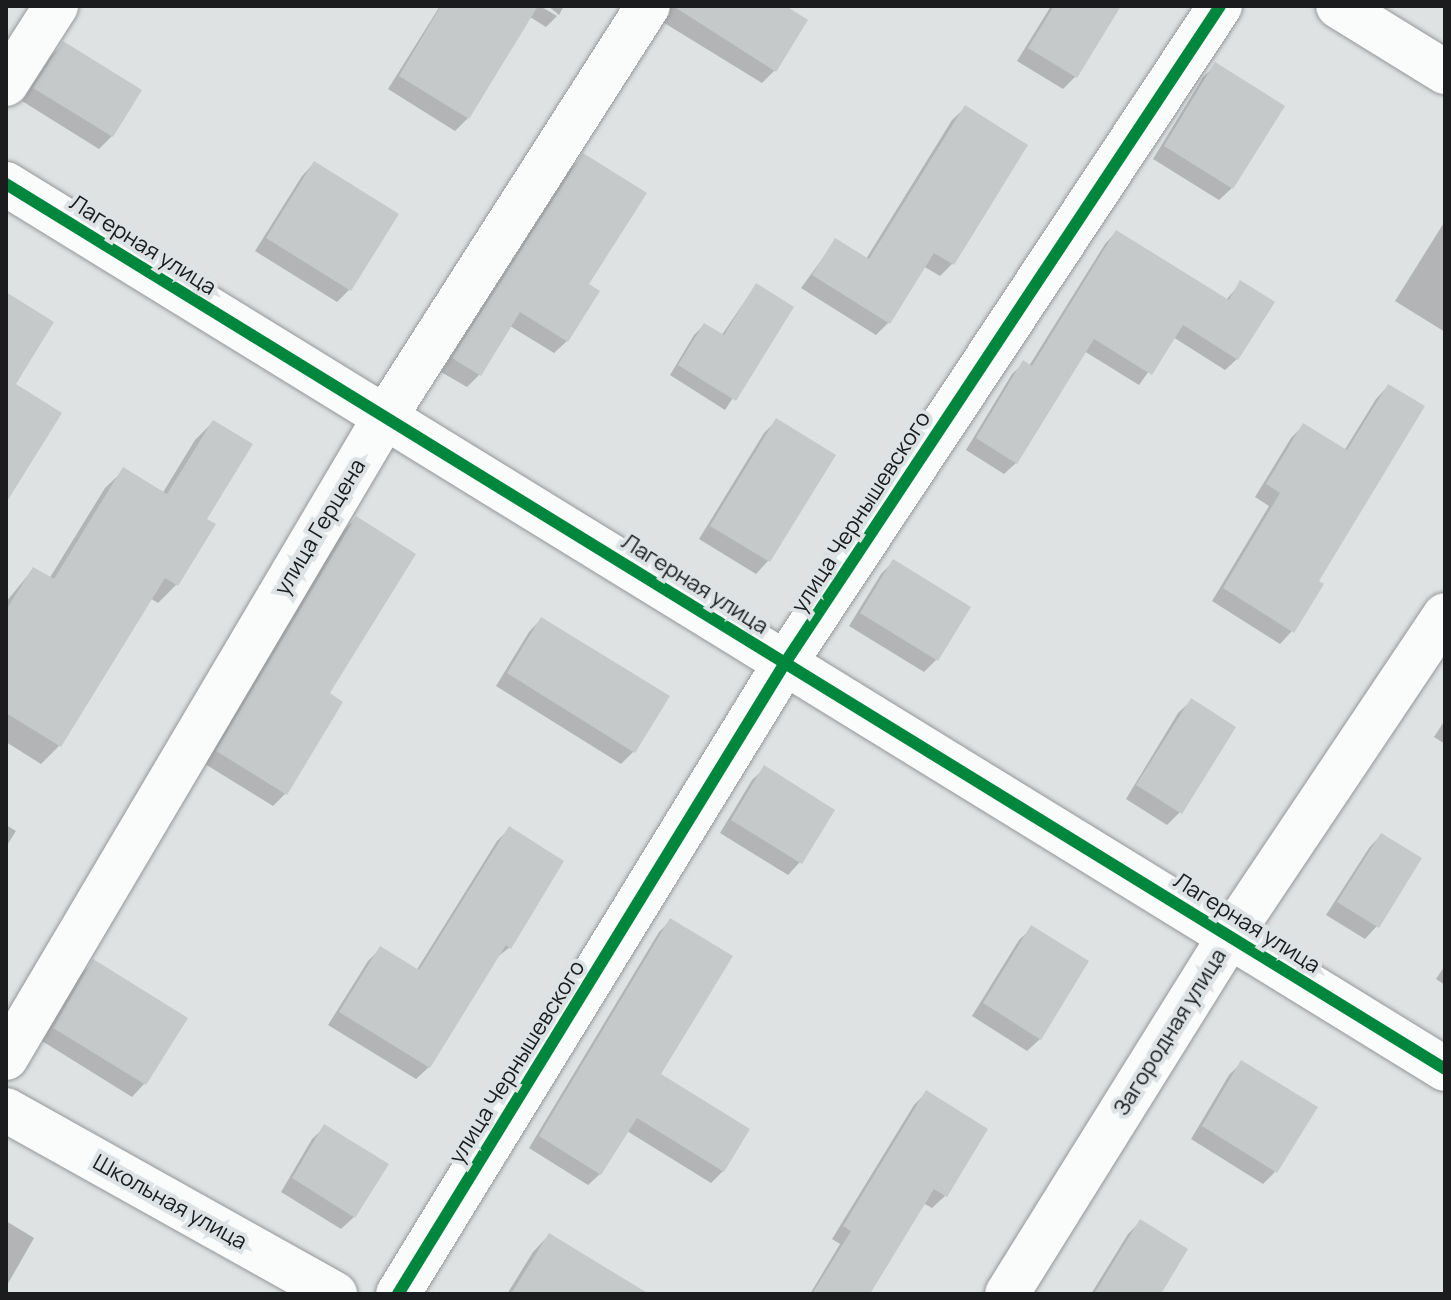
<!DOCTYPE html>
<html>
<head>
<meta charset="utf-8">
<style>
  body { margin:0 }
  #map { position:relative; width:1451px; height:1300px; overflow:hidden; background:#dfe2e3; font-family:Manrope,sans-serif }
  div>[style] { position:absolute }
  .shadow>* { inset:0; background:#0003 }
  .building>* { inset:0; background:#c6c9c9 }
  .roads { filter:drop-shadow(0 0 2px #959798) drop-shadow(0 0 2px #959798) }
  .minor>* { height:44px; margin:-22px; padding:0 22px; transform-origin:22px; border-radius:22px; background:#fafbfb }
  .cycleway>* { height:12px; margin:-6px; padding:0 6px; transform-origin:6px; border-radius:6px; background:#00873e }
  span { translate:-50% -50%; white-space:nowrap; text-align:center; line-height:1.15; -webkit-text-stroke:8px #dde3e5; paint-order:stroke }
  .street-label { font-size:22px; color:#1a1c1d }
  .frame { position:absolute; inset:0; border:8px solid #1a1c1d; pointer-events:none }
</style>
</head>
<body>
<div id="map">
  <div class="shadow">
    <i style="clip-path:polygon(440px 6px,540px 6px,557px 16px,546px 27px,530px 17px,468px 118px,455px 131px,388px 89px)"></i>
    <i style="clip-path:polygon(548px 6px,564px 6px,559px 15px)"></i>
    <i style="clip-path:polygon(667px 6px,782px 6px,774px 71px,762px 83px,661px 21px)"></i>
    <i style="clip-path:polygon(1051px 6px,1119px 6px,1075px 77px,1063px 89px,1017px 61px)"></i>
    <i style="clip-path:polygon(64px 43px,140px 91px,112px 136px,99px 149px,22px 101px,51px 56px)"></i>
    <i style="clip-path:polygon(1216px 65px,1232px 188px,1219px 200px,1153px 159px,1203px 77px)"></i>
    <i style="clip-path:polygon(965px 108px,952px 264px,940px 276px,923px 266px,888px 323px,876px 335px,801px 288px,836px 240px,866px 259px,952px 120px)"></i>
    <i style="clip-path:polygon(584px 156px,586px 285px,567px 341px,554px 353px,510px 326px,479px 375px,467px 387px,441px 372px,571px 168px)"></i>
    <i style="clip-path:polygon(314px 163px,396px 214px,349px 290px,337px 302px,255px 251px,302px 176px)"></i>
    <i style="clip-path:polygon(1445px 221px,1445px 332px,1395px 301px)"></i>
    <i style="clip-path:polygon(1116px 232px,1226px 300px,1241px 283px,1237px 359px,1225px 370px,1173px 337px,1139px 385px,1084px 351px,1016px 463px,1004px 474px,966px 450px,1012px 374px,1024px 363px,1029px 366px,1105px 244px)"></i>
    <i style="clip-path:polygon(756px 285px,792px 307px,725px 410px,670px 375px,694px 335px,704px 325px,721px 336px)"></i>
    <i style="clip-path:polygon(1388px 386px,1316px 582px,1292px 631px,1280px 644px,1212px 601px,1269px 506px,1255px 497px,1291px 438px,1303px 426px,1344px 451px,1376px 399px)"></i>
    <i style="clip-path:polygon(777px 420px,833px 455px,768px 561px,756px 574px,699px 539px,764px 433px)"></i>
    <i style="clip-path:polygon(213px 422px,204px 520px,176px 585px,158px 603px,150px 598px,59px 746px,41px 764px,6px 742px,6px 602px,33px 569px,49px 579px,105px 488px,124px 470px,162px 494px,195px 440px)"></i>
    <i style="clip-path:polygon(356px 518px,327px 694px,285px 794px,273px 806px,205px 764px,343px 531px)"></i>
    <i style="clip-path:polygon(893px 562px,936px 660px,924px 672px,849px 626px,881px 574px)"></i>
    <i style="clip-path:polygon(541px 619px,634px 751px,621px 764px,496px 686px,529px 632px)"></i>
    <i style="clip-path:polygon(1191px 701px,1180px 812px,1167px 825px,1126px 799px,1178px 713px)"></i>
    <i style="clip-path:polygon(1445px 720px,1445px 744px,1434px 737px)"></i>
    <i style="clip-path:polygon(765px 768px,800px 862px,788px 875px,720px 833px,752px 780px)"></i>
    <i style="clip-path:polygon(6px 825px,16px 831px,6px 847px)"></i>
    <i style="clip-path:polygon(509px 829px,510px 947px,495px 959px,429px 1067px,416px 1079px,328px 1025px,368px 961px,380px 949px,416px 971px,497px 841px)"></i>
    <i style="clip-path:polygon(1381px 835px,1377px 926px,1365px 939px,1326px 915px,1369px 848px)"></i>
    <i style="clip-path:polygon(671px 920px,658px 1075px,723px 1171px,711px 1183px,627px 1131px,600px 1174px,588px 1185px,529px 1148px,659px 932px)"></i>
    <i style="clip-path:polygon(1032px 928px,1040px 1039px,1027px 1051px,972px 1016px,1019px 940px)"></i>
    <i style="clip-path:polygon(94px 962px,185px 1018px,144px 1084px,132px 1097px,42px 1041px,81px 974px)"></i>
    <i style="clip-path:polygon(1444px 967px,1445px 967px,1445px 985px,1436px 979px)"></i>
    <i style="clip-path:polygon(1242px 1062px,1275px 1172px,1263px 1184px,1191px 1139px,1229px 1075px)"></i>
    <i style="clip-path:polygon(926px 1093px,985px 1129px,945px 1196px,932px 1208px,923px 1203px,867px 1294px,810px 1294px,840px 1244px,832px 1239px,914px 1105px)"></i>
    <i style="clip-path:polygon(325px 1127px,354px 1217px,341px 1229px,281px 1192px,312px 1139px)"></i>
    <i style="clip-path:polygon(6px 1221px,34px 1238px,6px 1287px)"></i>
    <i style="clip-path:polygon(1140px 1222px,1158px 1294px,1091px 1294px,1128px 1234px)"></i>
    <i style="clip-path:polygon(549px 1235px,645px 1294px,507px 1294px,533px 1252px)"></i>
  </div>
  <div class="building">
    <i style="clip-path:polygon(441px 6px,538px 6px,469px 119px,399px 76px)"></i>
    <i style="clip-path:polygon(673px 6px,786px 6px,808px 20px,776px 72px)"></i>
    <i style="clip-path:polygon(1054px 6px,1121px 6px,1077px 78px,1028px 48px)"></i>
    <i style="clip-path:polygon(63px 41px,142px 90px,113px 137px,33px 88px)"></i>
    <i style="clip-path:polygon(1215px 62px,1285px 106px,1233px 189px,1164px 146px)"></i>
    <i style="clip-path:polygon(965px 105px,1028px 145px,954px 265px,934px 253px,890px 324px,812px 275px,835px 238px,869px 259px)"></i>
    <i style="clip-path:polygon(583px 153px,647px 193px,589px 284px,600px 291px,568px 342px,520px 312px,481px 376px,452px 358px)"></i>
    <i style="clip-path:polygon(314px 161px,399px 214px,351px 291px,266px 238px)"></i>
    <i style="clip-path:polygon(1116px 230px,1229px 300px,1240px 280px,1275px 302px,1238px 360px,1183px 325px,1152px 375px,1094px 339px,1017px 464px,976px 438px,1023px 360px,1032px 366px)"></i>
    <i style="clip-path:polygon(756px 283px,794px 307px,736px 401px,678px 365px,704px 323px,724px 335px)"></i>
    <i style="clip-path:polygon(6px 292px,54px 322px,16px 384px,62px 413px,6px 503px)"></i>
    <i style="clip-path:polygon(1388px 384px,1425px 406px,1319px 581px,1324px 584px,1294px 633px,1223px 588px,1280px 493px,1266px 484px,1303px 423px,1347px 450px)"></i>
    <i style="clip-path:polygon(776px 418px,836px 455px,770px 562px,710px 526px)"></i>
    <i style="clip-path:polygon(213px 420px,253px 444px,207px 519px,216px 524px,178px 586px,165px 578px,61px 747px,6px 713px,6px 610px,33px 567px,54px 579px,123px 467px,167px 494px)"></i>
    <i style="clip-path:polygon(356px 516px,416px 554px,330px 693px,343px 702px,287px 795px,216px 751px)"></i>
    <i style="clip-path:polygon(893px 559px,971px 607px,938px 661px,860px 613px)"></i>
    <i style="clip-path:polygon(541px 617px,670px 696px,635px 753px,507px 673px)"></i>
    <i style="clip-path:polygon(1191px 698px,1236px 727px,1182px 814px,1136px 785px)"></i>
    <i style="clip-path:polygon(764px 765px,835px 810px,802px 864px,731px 820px)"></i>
    <i style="clip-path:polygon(509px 826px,564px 861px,511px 949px,506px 945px,430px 1068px,339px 1012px,380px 946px,419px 970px)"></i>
    <i style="clip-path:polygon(1381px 833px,1422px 858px,1379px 928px,1337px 902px)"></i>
    <i style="clip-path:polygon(670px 918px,733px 956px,661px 1074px,750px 1129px,724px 1172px,637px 1118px,601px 1175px,539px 1136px)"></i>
    <i style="clip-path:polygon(1031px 925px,1089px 961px,1041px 1040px,983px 1003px)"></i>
    <i style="clip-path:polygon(93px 959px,188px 1018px,146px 1085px,53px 1028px)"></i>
    <i style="clip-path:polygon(1241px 1060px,1318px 1107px,1277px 1173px,1202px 1126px)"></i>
    <i style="clip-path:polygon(926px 1090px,988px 1129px,947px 1197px,934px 1189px,870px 1294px,812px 1294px,851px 1231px,843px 1226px)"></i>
    <i style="clip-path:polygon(324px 1124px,389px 1164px,355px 1218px,292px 1178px)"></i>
    <i style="clip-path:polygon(1140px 1219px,1188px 1249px,1161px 1294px,1094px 1294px)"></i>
    <i style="clip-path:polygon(549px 1233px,649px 1294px,511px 1294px)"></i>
  </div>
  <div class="roads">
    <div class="minor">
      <i style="left:1338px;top:6px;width:126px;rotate:31.7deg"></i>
      <i style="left:6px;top:84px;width:93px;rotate:-57.3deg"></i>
      <i style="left:6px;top:184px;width:1689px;rotate:31.59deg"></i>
      <i style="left:6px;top:1058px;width:745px;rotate:-59.41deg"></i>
      <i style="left:385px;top:417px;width:488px;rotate:-57.4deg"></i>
      <i style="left:6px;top:1110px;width:377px;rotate:29.2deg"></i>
      <i style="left:398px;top:1294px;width:740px;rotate:-58.48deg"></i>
      <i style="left:785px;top:663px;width:788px;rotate:-56.49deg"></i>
      <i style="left:1007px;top:1294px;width:422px;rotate:-58.1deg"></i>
      <i style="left:1230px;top:936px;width:386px;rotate:-56.2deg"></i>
    </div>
  </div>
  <div class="cycleway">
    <i style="left:6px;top:184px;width:1689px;rotate:31.59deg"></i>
    <i style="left:398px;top:1294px;width:740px;rotate:-58.48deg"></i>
    <i style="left:785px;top:663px;width:788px;rotate:-56.49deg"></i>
  </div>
  <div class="street-label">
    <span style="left:143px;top:245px;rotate:32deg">Лагерная улица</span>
    <span style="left:861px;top:512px;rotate:-57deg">улица Чернышевского</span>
    <span style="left:320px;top:527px;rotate:-59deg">улица Герцена</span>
    <span style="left:695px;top:584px;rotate:32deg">Лагерная улица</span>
    <span style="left:1247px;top:923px;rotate:32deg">Лагерная улица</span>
    <span style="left:1170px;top:1032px;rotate:-58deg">Загородная улица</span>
    <span style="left:517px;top:1062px;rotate:-58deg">улица Чернышевского</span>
    <span style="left:170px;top:1202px;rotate:29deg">Школьная улица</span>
  </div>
  <div class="frame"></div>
</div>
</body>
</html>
